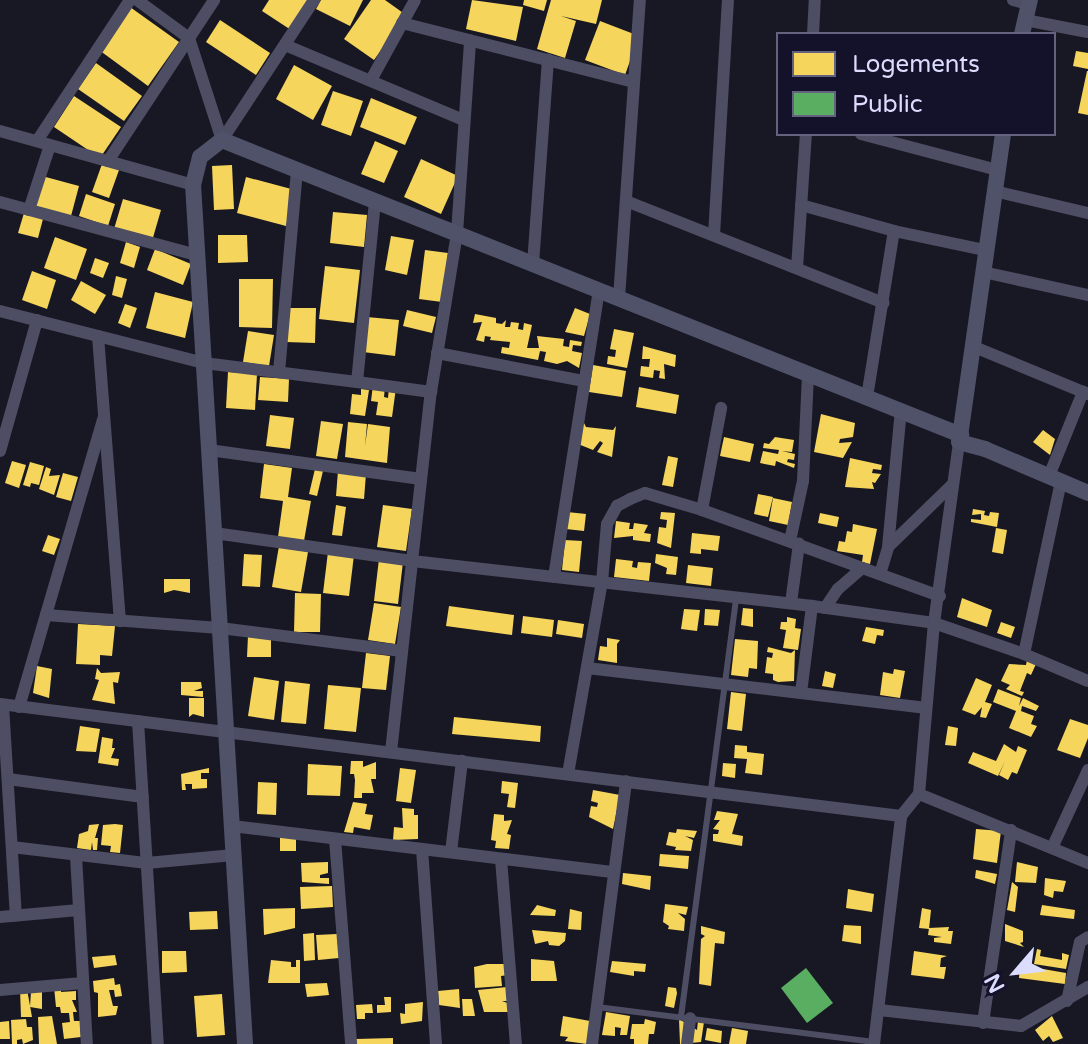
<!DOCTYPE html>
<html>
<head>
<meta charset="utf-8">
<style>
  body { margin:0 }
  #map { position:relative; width:1088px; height:1044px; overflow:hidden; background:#181824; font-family:"Varela Round",sans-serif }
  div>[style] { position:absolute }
  .homes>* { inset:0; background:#f6d55c }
  .public>* { inset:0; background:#5aae61 }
  .lane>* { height:6px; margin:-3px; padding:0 3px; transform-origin:3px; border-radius:3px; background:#4d4e64 }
  .street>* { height:12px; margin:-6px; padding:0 6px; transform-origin:6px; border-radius:6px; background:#4d4e64 }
  .secondary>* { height:16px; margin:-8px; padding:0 8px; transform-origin:8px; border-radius:8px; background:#50526a }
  span { translate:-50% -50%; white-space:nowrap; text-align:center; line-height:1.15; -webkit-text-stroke:8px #14122a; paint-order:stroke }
  .legend { position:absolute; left:776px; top:32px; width:280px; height:104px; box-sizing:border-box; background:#14122a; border:2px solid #64637f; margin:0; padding:10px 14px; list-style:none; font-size:24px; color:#dcdcfe }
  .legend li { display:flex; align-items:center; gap:16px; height:40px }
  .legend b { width:40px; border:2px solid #64637f }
  .north { position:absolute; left:976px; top:932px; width:80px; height:80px; -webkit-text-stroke:6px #14122a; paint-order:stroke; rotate:242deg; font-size:22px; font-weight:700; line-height:32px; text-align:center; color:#dcdcfe }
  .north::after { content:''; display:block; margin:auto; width:28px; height:36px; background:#dcdcfe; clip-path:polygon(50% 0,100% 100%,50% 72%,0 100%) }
</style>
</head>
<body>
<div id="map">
  <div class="homes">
    <i style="clip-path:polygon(269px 0,311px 0,291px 30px,262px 11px)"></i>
    <i style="clip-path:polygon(321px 0,363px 0,350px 26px,316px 9px)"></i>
    <i style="clip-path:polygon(371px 0,385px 0,406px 15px,374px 60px,344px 39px)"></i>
    <i style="clip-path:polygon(472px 0,523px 7px,516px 41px,466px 29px)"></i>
    <i style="clip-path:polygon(524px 0,547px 0,544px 11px,523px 5px)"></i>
    <i style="clip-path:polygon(551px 0,602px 0,596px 24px,561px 16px,576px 21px,565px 58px,537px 49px)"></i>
    <i style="clip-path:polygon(130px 7px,179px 42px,148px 86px,99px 50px)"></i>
    <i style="clip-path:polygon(220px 20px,270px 53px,256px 75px,206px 42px)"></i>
    <i style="clip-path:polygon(600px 21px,639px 36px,625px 75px,585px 60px)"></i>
    <i style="clip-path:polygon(1076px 51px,1088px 53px,1088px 69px,1073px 66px)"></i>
    <i style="clip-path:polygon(96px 63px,142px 96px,124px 121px,78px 89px)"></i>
    <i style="clip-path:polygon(294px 65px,332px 86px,313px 120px,276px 99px)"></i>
    <i style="clip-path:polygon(1087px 71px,1088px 71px,1088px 115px,1078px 113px)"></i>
    <i style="clip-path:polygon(333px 91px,363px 101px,351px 136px,321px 125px)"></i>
    <i style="clip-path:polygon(74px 96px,121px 127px,100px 158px,54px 127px)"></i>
    <i style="clip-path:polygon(371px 98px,417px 117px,405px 145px,360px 127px)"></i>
    <i style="clip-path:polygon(375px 141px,398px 151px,384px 183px,361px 174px)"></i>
    <i style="clip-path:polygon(421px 159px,458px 176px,441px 214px,404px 197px)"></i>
    <i style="clip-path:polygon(102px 164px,119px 170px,109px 198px,92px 192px)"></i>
    <i style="clip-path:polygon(232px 165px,234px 209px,214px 210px,212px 166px)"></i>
    <i style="clip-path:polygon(42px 176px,79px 186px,71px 216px,34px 206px)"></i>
    <i style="clip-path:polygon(246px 177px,295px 190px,286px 226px,237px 213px)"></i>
    <i style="clip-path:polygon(86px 194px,115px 204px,108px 226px,79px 216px)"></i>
    <i style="clip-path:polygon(123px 199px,161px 210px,152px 241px,114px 229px)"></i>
    <i style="clip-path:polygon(333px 212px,367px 215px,364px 247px,330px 243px)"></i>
    <i style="clip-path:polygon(24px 213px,43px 219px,38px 238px,18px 233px)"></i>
    <i style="clip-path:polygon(218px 235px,247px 235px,248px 262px,218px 263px)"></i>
    <i style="clip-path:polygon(391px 236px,414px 240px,407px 275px,385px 270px)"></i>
    <i style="clip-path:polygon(55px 237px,87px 249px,76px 280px,44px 268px)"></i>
    <i style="clip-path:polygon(126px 242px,140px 247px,134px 268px,120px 263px)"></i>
    <i style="clip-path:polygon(155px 249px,191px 264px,183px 285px,147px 270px)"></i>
    <i style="clip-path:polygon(425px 250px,448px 253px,442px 302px,419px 299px)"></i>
    <i style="clip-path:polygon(95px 258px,109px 263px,103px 278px,90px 273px)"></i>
    <i style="clip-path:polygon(325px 266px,360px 270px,354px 323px,319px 319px)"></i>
    <i style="clip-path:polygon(32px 271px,56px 280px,47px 309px,22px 300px)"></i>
    <i style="clip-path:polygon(116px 276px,127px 279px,122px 298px,112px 295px)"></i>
    <i style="clip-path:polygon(239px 279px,273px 279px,272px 328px,239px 327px)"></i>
    <i style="clip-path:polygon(81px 281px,106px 295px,95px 314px,71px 300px)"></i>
    <i style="clip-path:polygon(155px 292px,193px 302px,185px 338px,146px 328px)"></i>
    <i style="clip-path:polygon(125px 304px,137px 308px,130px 328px,118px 323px)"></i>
    <i style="clip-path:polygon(287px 308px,316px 308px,315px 343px,286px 342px)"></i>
    <i style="clip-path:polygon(575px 308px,590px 314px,584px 336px,565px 332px)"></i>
    <i style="clip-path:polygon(407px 310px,436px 317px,432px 333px,403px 326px)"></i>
    <i style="clip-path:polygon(475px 314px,496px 318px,496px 323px,502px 324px,506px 320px,505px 327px,510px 327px,511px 322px,519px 323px,518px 329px,523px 330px,524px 323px,532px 325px,527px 348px,539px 348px,537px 336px,564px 339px,563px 346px,569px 347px,570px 340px,582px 342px,581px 346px,573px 345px,572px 351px,582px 353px,579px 368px,567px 361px,557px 364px,544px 361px,546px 352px,540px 351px,538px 360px,501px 353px,502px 347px,509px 348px,510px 342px,490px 340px,491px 337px,485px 336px,484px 342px,476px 340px,482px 322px,473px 323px)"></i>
    <i style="clip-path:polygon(367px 317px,399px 320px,395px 356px,363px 352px)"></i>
    <i style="clip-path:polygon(614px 329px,634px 333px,627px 368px,607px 364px,608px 356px,615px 357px,616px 350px,610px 349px)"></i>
    <i style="clip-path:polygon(248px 331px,274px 335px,269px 366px,243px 362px)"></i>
    <i style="clip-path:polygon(643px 346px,676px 355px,675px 367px,664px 364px,665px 379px,659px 378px,660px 371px,654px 370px,653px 378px,640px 376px,641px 366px,649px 367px,650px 359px,642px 359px)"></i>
    <i style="clip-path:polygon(593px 365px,626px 371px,622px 397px,589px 392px)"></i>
    <i style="clip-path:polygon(228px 372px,257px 374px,255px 410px,226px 408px)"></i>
    <i style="clip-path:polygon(260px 377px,289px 379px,288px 402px,258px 400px)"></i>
    <i style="clip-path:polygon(373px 385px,385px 387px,384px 397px,388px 398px,389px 387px,396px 388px,392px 417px,376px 415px,378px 402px,371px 401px)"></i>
    <i style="clip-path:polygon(639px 387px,679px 395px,676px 414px,636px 407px)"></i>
    <i style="clip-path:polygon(361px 389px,369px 390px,365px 416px,350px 414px,352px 394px,361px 395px)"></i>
    <i style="clip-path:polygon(821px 414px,855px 423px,853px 437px,840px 439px,839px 443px,852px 442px,843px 458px,814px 452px)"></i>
    <i style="clip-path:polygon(270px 415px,294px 418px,290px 449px,266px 446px)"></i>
    <i style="clip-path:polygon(321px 421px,343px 424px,337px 459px,316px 456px)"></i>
    <i style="clip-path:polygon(583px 421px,586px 427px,613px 430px,616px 426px,612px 457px,597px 452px,603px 443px,600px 441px,593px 450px,578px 444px)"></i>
    <i style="clip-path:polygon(348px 422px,367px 424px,365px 446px,368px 424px,390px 427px,387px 463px,345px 457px)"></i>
    <i style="clip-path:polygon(1043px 430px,1055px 439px,1050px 455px,1033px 442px)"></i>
    <i style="clip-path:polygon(724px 437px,754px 444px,750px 462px,720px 456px)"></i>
    <i style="clip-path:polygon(775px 437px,794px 440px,792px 452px,782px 451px,795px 454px,794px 460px,788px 459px,787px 462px,795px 464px,794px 468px,776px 461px,775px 466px,760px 463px,763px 451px,778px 454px,779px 450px,763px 448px,764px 443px,769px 444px)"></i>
    <i style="clip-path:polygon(668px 456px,678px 458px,673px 487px,662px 485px)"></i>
    <i style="clip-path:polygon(850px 458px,882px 465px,881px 470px,873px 469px,872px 473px,881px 474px,875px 483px,872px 482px,874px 489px,845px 487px)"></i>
    <i style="clip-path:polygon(12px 461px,26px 465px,19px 488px,5px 483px)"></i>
    <i style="clip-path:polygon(30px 462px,44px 466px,39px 485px,31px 483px,30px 487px,23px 485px)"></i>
    <i style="clip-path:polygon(264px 464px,292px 468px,288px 497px,311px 501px,304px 541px,278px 537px,283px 501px,260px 498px)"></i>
    <i style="clip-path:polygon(46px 467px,51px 469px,49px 476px,60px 475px,54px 495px,39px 489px)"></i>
    <i style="clip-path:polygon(315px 469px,323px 471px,317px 496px,309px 494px)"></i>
    <i style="clip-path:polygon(338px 471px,366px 474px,364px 499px,336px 496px)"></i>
    <i style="clip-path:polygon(63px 473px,78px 477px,71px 501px,56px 497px)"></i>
    <i style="clip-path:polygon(758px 494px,773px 497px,768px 517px,754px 514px)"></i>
    <i style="clip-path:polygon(773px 498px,792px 502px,788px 525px,769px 521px)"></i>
    <i style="clip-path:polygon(336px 505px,346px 507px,342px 536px,332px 535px)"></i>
    <i style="clip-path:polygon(383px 505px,412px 509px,406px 551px,377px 547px)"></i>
    <i style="clip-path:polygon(973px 509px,985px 511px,984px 515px,989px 516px,990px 512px,999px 513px,997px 527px,971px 522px,971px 519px,981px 520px,981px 514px,972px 515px)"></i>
    <i style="clip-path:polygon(567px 512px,586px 514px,584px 531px,566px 529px)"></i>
    <i style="clip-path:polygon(661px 512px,675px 513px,671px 548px,657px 543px,659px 527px,666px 528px,667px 520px,660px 519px)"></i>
    <i style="clip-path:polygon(820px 513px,839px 517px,837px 527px,818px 523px)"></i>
    <i style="clip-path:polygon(616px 521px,630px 523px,629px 529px,633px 529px,634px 523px,648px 525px,644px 533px,651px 534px,650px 542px,633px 540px,633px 536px,614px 538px)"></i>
    <i style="clip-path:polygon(853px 524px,877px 529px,870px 564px,862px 562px,863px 555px,837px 551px,839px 541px,845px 542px,847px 531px,852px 532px)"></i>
    <i style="clip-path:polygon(996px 528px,1007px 530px,1003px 554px,992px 552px)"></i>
    <i style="clip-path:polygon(692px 533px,720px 536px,718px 551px,701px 549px,701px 554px,690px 553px)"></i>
    <i style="clip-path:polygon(48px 535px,60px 539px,54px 555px,42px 551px)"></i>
    <i style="clip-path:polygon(565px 540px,582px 541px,579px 572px,562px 570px)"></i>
    <i style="clip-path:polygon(279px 546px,308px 552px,301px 592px,272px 587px)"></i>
    <i style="clip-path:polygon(328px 552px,354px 555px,349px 596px,323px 593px)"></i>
    <i style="clip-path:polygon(244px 554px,262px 555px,260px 587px,242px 586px)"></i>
    <i style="clip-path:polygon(656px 554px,678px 557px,676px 575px,666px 574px,667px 568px,655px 563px)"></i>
    <i style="clip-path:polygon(379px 559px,403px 562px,398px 604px,374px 601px)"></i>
    <i style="clip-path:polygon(616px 559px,633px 561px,632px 567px,637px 568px,638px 562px,651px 563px,649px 581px,614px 577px)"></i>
    <i style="clip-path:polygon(688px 565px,713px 568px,711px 586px,686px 583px)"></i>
    <i style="clip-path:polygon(164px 579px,190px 579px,190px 593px,174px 590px,164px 593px)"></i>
    <i style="clip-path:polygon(295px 593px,321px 594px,320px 632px,294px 632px)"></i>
    <i style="clip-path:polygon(962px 598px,992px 610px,987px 627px,957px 617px)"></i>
    <i style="clip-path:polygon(374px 603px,401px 607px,395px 644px,368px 640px)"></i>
    <i style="clip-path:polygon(449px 606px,514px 615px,512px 635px,446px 626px)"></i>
    <i style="clip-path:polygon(743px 608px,753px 609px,753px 627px,741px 625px)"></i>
    <i style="clip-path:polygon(684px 609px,700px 610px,697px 631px,681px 629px)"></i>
    <i style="clip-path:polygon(705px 609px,720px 610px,718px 626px,704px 625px)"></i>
    <i style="clip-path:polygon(523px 616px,554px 620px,552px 637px,521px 633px)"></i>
    <i style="clip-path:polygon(787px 617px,796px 619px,795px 628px,801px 629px,798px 650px,783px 648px,786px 630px,780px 629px,781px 622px,787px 622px)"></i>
    <i style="clip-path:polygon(558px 620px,584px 624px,582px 638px,556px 634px)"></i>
    <i style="clip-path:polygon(1001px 622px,1015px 627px,1011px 638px,997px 633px)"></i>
    <i style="clip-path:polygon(78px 624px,115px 626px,112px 656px,100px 655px,100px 665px,76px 664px)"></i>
    <i style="clip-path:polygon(866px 627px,884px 630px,883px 636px,877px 635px,875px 644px,862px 641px)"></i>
    <i style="clip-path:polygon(248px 636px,271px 636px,271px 657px,247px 657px)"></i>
    <i style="clip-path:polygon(607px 638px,620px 640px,617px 644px,617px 663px,598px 660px,600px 646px,607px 647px)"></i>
    <i style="clip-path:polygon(735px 639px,758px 641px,757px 669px,749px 668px,748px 677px,731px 675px)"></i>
    <i style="clip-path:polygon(768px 647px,791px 653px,795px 650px,794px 681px,778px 682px,773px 680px,773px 674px,765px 673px,767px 657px,772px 658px,773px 653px,767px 652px)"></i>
    <i style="clip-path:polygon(366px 653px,390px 656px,386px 690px,362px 688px)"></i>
    <i style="clip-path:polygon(1027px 660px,1036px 664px,1031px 675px,1027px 673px,1020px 691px,1024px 692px,1022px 696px,1006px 689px,1010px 685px,1001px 681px,1009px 664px,1026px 665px)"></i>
    <i style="clip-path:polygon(37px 666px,52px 669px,49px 698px,33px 693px)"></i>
    <i style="clip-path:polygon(97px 668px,101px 673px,120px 672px,118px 683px,113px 682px,115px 704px,92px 700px,99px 680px,95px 679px)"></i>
    <i style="clip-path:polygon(894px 669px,905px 671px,900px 698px,880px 695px,883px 672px,893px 674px)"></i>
    <i style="clip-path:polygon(825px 671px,836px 674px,833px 688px,822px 686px)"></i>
    <i style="clip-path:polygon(254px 677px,279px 681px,274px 720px,248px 716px)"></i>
    <i style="clip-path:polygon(976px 678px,992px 685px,985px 702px,992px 704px,986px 718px,980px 717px,982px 707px,975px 715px,962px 710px)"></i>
    <i style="clip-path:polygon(285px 681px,310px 684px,306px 724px,281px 722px)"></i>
    <i style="clip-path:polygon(181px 682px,201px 682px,202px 688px,194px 691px,203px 691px,203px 697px,181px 695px)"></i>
    <i style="clip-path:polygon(328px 685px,361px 688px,356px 732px,324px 729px)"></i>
    <i style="clip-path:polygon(998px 689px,1021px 698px,1019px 706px,1023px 698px,1039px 706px,1036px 711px,1022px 706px,1021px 711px,1034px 716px,1031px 724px,1037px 726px,1031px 737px,1009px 728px,1016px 711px,993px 702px)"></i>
    <i style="clip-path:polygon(731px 692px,746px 694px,742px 731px,727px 729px)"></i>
    <i style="clip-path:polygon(189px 698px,204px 698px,204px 717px,193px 714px,189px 717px)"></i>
    <i style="clip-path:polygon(454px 717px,541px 726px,540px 742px,452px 734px)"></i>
    <i style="clip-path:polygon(1070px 719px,1088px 725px,1088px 738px,1080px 758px,1057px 750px)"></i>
    <i style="clip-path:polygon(80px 726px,100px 729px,96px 752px,76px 751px)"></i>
    <i style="clip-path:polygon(948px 726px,958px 728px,956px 746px,945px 745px)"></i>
    <i style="clip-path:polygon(102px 737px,113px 739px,112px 748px,115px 748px,111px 758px,119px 759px,118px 766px,98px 763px)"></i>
    <i style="clip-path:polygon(1004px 744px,1016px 752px,1018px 746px,1027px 750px,1017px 774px,1012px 772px,1008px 780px,999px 775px,1005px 761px,998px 776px,968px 763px,973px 752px,996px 761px)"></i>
    <i style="clip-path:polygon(735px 745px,747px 746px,747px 752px,764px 754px,762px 775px,745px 773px,747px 759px,734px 758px)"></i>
    <i style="clip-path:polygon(351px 761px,363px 761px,363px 767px,376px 762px,376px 779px,371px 779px,374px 793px,362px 793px,362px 798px,354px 798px,355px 780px,354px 774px,350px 774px)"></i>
    <i style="clip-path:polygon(723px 763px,736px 764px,735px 778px,722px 776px)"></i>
    <i style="clip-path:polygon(308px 764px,342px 766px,340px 796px,307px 795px)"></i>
    <i style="clip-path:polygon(209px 768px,209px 773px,201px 773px,201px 779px,207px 779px,207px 788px,192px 789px,192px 784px,185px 784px,186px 790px,182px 790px,181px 774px)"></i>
    <i style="clip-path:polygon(400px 768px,416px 770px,411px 803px,396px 801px)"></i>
    <i style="clip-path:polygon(502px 781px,518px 783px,515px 808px,507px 807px,509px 794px,501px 793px)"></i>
    <i style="clip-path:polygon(258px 782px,277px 783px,276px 815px,257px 814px)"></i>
    <i style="clip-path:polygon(593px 790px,620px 795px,613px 829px,589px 817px,591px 806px,597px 807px,598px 803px,591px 801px)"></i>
    <i style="clip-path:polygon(353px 802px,367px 804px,365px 814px,373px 815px,370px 830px,354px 827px,353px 833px,344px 832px)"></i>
    <i style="clip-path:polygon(402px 808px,414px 809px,414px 815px,418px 815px,418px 839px,393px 840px,394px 827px,403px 828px)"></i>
    <i style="clip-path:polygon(717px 811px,738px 814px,732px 834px,743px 836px,742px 846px,713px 841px,713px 834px,718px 834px,719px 830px,713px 829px,720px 820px,714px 820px)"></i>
    <i style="clip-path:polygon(494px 814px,504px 815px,504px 821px,512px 820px,507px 834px,511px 835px,509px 849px,495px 848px,496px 841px,491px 840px)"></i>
    <i style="clip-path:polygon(99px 824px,95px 838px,98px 838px,97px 850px,93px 850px,92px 842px,91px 850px,77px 848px,79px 834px,88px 831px,89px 825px)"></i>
    <i style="clip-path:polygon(115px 824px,123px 825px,120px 853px,110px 852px,111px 846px,101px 845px,103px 825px)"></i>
    <i style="clip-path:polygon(677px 829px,697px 831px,694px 838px,685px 836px,693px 840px,691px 851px,675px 850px,676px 847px,666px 845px,669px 832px,676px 833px)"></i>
    <i style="clip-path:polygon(976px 829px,1001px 831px,997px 863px,973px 859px)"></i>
    <i style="clip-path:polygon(280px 837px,296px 838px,296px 851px,280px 851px)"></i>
    <i style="clip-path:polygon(660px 854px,689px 856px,688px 869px,659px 866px)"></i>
    <i style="clip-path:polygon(328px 862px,328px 873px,320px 875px,320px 878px,329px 878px,329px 884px,302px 882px,301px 863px)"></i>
    <i style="clip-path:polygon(1017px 862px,1038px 867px,1036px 883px,1015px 882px)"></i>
    <i style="clip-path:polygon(976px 870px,997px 874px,995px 884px,975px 878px)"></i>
    <i style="clip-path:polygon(623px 873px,651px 876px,650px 890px,622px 884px)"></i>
    <i style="clip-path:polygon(1045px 878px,1066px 881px,1063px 892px,1054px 891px,1053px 898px,1044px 895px)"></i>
    <i style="clip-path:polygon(1012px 882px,1018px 887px,1015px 912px,1007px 910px)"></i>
    <i style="clip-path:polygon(332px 886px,333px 907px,301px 909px,300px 887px)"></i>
    <i style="clip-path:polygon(848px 889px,874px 894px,872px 912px,846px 908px)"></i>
    <i style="clip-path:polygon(665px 904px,688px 907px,686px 915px,678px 913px,685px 919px,684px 931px,668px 929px,669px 926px,663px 922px)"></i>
    <i style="clip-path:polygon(537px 905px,556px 910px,555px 916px,530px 915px)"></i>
    <i style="clip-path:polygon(1042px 905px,1075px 910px,1074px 919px,1040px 915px)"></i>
    <i style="clip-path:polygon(295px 908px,295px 928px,264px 935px,263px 909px)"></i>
    <i style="clip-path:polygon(922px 908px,931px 910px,929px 929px,919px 928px)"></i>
    <i style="clip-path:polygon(570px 909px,582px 912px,581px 930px,568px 929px)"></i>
    <i style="clip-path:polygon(217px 911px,218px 929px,190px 930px,189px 912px)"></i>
    <i style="clip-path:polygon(1005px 924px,1023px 931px,1023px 942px,1020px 943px,1024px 947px,1005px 941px)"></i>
    <i style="clip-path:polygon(844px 925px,861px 926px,861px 944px,842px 941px)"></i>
    <i style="clip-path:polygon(701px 926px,725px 932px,724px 944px,715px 943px,711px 986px,699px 984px,701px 939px,705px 936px,701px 934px)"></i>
    <i style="clip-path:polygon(949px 927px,948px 931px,953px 931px,951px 944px,934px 942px,934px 938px,942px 937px,928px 935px,929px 928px)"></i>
    <i style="clip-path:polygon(532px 930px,566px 933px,565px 941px,559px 946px,549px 945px,548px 941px,535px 944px)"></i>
    <i style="clip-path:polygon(314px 933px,315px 960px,304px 961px,303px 934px)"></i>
    <i style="clip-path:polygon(337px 934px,339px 958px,318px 960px,316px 935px)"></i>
    <i style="clip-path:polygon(1037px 949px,1041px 950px,1040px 956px,1062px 960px,1062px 953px,1069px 955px,1066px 969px,1034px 964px)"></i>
    <i style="clip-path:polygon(162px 951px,186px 951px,187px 972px,162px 973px)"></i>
    <i style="clip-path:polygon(914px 951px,947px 956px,941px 958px,940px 967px,946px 967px,944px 979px,911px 975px)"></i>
    <i style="clip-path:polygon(115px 955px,117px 965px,94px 968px,92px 957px)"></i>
    <i style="clip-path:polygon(531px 959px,554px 961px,557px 981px,531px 981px)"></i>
    <i style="clip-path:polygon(271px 960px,291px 962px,291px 967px,296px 967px,296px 960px,300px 960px,300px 983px,268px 983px)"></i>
    <i style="clip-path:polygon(612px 961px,646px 964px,645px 972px,634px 971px,634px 976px,610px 972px)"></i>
    <i style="clip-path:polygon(487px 964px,507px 964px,508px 975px,501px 976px,502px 986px,475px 988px,474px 967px)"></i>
    <i style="clip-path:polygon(1020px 965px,1066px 973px,1065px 984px,1019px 978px)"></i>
    <i style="clip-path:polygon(114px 978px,115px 985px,120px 984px,122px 996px,115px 997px,114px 990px,109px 990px,113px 1006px,118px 1006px,116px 1015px,98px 1017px,98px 993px,94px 992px,93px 981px)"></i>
    <i style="clip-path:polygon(327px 983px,329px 995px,307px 997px,305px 984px)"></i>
    <i style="clip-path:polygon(54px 987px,61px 987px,61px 992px,76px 991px,76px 1000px,72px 1000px,77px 1012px,73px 1012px,74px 1021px,80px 1021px,81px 1037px,64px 1039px,62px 1023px,70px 1022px,69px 1013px,61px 1013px,60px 1007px,56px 1007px)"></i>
    <i style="clip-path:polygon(507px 987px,508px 1001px,502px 1001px,510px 1004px,510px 1012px,484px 1012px,478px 990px)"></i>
    <i style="clip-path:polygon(668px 987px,676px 988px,677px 993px,674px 1008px,665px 1006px)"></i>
    <i style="clip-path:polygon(20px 989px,27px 989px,32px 1017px,21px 1017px)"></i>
    <i style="clip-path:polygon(459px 989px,460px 1008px,439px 1005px,438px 991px)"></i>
    <i style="clip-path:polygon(31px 991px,42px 991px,42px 1009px,30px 1007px)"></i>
    <i style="clip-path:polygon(222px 994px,225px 1035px,197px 1037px,194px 996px)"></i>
    <i style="clip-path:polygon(384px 997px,391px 997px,391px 1012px,377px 1013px,377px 1005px,385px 1005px)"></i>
    <i style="clip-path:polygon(462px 999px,472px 999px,475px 1016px,463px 1016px)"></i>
    <i style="clip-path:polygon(423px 1002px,422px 1021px,401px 1024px,400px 1013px,405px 1014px,405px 1004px)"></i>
    <i style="clip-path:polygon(372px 1004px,373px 1013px,365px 1013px,365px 1019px,357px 1019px,356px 1005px)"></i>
    <i style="clip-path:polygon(606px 1012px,630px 1016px,627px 1035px,620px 1035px,621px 1028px,615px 1027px,615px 1036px,602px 1035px)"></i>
    <i style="clip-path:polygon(52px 1016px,57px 1044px,39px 1044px,38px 1017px)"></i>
    <i style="clip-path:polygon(563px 1016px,590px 1021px,587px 1044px,565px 1041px,568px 1037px,560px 1036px)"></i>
    <i style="clip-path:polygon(1052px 1016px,1063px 1038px,1053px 1042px,1049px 1036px,1043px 1041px,1035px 1030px)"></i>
    <i style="clip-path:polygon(26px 1019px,27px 1027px,32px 1027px,33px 1040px,23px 1044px,22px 1039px,17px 1040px,17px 1044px,12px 1044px,11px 1020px)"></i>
    <i style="clip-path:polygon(645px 1019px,656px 1022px,654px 1034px,649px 1034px,648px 1044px,634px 1044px,634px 1039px,630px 1039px,632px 1024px,644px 1024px)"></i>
    <i style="clip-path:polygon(679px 1019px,697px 1030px,698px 1021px,704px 1022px,701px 1042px,680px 1044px)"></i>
    <i style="clip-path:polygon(9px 1021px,10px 1039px,0 1039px,0 1022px)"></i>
    <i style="clip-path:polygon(707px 1028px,722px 1031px,721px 1043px,705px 1040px)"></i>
    <i style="clip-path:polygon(732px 1028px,748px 1031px,746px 1044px,729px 1044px)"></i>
    <i style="clip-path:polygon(393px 1038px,393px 1044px,357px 1044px,356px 1039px)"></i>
  </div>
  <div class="public">
    <i style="clip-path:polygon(806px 968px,833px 1003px,807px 1023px,781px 988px)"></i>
  </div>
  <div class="lane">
    <i style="left:597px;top:1007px;width:279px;rotate:7.2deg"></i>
    <i style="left:681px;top:1017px;width:424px;rotate:-82.5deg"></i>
  </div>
  <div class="street">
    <i style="left:137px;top:0;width:64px;rotate:36.2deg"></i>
    <i style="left:189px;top:38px;width:107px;rotate:72.1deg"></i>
    <i style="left:1013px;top:0;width:16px;rotate:15deg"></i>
    <i style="left:1025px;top:20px;width:64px;rotate:10.8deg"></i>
    <i style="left:402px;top:23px;width:239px;rotate:14.3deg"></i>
    <i style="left:813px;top:34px;width:34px;rotate:-87deg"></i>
    <i style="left:285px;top:45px;width:193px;rotate:22.8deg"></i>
    <i style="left:371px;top:80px;width:91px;rotate:-61.2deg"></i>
    <i style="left:0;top:131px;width:200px;rotate:15.6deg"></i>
    <i style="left:861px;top:134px;width:141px;rotate:14.8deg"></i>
    <i style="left:222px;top:140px;width:168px;rotate:-56.7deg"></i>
    <i style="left:37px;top:141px;width:169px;rotate:-56.6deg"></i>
    <i style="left:108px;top:161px;width:193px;rotate:-56.6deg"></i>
    <i style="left:994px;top:191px;width:97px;rotate:13.2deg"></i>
    <i style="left:626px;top:201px;width:277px;rotate:21.6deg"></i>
    <i style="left:0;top:202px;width:204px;rotate:15.1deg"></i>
    <i style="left:801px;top:205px;width:97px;rotate:15.6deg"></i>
    <i style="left:894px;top:231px;width:93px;rotate:11.8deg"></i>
    <i style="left:29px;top:210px;width:68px;rotate:-72.1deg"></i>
    <i style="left:714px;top:235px;width:235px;rotate:-86.6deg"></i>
    <i style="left:533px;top:264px;width:205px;rotate:-85.8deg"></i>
    <i style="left:797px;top:268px;width:134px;rotate:-86.2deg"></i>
    <i style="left:983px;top:272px;width:107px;rotate:12.4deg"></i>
    <i style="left:619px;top:298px;width:299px;rotate:-86deg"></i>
    <i style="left:0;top:311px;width:211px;rotate:14.3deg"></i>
    <i style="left:204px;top:363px;width:154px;rotate:7.1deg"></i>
    <i style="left:357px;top:382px;width:182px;rotate:-84.3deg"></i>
    <i style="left:98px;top:336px;width:286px;rotate:85.6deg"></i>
    <i style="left:972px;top:346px;width:126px;rotate:22.5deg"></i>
    <i style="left:437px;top:353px;width:150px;rotate:10.8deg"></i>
    <i style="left:279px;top:372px;width:203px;rotate:-84.9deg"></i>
    <i style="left:357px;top:382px;width:75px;rotate:7.7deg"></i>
    <i style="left:867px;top:397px;width:168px;rotate:-80.8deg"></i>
    <i style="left:209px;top:450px;width:214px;rotate:7.8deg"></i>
    <i style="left:0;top:451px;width:136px;rotate:-74.2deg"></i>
    <i style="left:1049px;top:476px;width:91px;rotate:-68deg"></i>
    <i style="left:702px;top:510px;width:104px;rotate:-79.4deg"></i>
    <i style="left:214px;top:533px;width:200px;rotate:8deg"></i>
    <i style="left:412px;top:561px;width:403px;rotate:6.4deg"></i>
    <i style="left:812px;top:606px;width:123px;rotate:7.9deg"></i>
    <i style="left:934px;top:623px;width:95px;rotate:19deg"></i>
    <i style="left:1024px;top:654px;width:69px;rotate:22.9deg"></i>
    <i style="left:790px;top:541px;width:61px;rotate:-77.8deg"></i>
    <i style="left:803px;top:481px;width:107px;rotate:-87.3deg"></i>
    <i style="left:888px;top:547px;width:138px;rotate:-84.6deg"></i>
    <i style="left:880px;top:574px;width:28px;rotate:-73deg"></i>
    <i style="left:888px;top:547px;width:89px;rotate:-44.1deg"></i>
    <i style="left:554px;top:577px;width:291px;rotate:-81.1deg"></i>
    <i style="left:791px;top:603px;width:60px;rotate:-82.3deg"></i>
    <i style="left:825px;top:608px;width:23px;rotate:-56deg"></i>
    <i style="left:838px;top:589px;width:32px;rotate:-41deg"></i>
    <i style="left:46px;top:615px;width:174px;rotate:4.3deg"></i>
    <i style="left:220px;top:628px;width:183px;rotate:7.2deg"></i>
    <i style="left:1024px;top:654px;width:176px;rotate:-77.9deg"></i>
    <i style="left:587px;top:668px;width:340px;rotate:6.7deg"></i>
    <i style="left:801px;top:693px;width:88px;rotate:-82.8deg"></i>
    <i style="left:0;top:704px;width:908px;rotate:7.09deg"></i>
    <i style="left:3px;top:705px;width:211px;rotate:86.5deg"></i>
    <i style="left:19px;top:707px;width:300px;rotate:-73.7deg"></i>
    <i style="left:138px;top:721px;width:324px;rotate:86.5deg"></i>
    <i style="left:391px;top:752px;width:362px;rotate:-83.7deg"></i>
    <i style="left:431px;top:392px;width:161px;rotate:-80.7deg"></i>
    <i style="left:457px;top:233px;width:193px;rotate:-86.1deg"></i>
    <i style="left:568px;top:774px;width:195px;rotate:-80deg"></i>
    <i style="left:602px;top:582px;width:58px;rotate:-85.1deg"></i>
    <i style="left:607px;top:524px;width:21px;rotate:-61deg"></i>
    <i style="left:617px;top:506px;width:15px;rotate:-28deg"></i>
    <i style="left:630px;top:499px;width:16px;rotate:-22deg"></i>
    <i style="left:645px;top:493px;width:59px;rotate:16.6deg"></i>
    <i style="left:702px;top:510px;width:253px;rotate:19.9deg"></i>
    <i style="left:8px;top:779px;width:136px;rotate:7.6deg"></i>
    <i style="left:919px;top:794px;width:183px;rotate:22.2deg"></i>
    <i style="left:232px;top:826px;width:385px;rotate:6.9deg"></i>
    <i style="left:335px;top:839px;width:206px;rotate:85.5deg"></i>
    <i style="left:12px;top:847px;width:136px;rotate:6.8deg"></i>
    <i style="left:147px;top:863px;width:87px;rotate:-5.3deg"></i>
    <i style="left:1052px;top:848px;width:86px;rotate:-65.2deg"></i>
    <i style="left:422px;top:849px;width:196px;rotate:85.9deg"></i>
    <i style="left:451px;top:852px;width:92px;rotate:-83.1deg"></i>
    <i style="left:76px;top:856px;width:188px;rotate:86.7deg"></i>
    <i style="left:501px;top:859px;width:186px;rotate:85.4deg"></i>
    <i style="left:0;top:917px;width:79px;rotate:-5.1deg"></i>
    <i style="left:0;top:990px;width:83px;rotate:-4.8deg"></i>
    <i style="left:1067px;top:1001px;width:60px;rotate:-77.6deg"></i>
    <i style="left:1080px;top:942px;width:9px;rotate:-32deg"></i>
    <i style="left:879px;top:1010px;width:143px;rotate:6.4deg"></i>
    <i style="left:1021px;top:1026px;width:78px;rotate:-30.2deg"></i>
    <i style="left:983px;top:1023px;width:195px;rotate:-81.7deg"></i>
    <i style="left:592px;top:1044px;width:265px;rotate:-82.6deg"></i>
    <i style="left:687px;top:1044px;width:26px;rotate:-83deg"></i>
    <i style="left:874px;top:1044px;width:230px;rotate:-83.2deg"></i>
    <i style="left:901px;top:816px;width:28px;rotate:-51deg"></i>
    <i style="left:919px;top:794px;width:172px;rotate:-85deg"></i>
    <i style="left:934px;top:623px;width:183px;rotate:-82.1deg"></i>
  </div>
  <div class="secondary">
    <i style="left:1022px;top:34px;width:35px;rotate:-77deg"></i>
    <i style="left:1003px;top:134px;width:311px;rotate:98.1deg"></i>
    <i style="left:959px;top:442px;width:27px;rotate:15deg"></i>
    <i style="left:985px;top:449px;width:112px;rotate:23.1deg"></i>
    <i style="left:245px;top:1044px;width:861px;rotate:-93.46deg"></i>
    <i style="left:193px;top:185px;width:29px;rotate:-76deg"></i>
    <i style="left:200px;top:157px;width:28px;rotate:-38deg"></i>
    <i style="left:222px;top:140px;width:796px;rotate:21.76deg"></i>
  </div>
  <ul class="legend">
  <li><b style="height:22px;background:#f6d55c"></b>Logements</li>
  <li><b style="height:22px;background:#5aae61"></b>Public</li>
  </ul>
  <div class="north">N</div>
</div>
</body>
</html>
